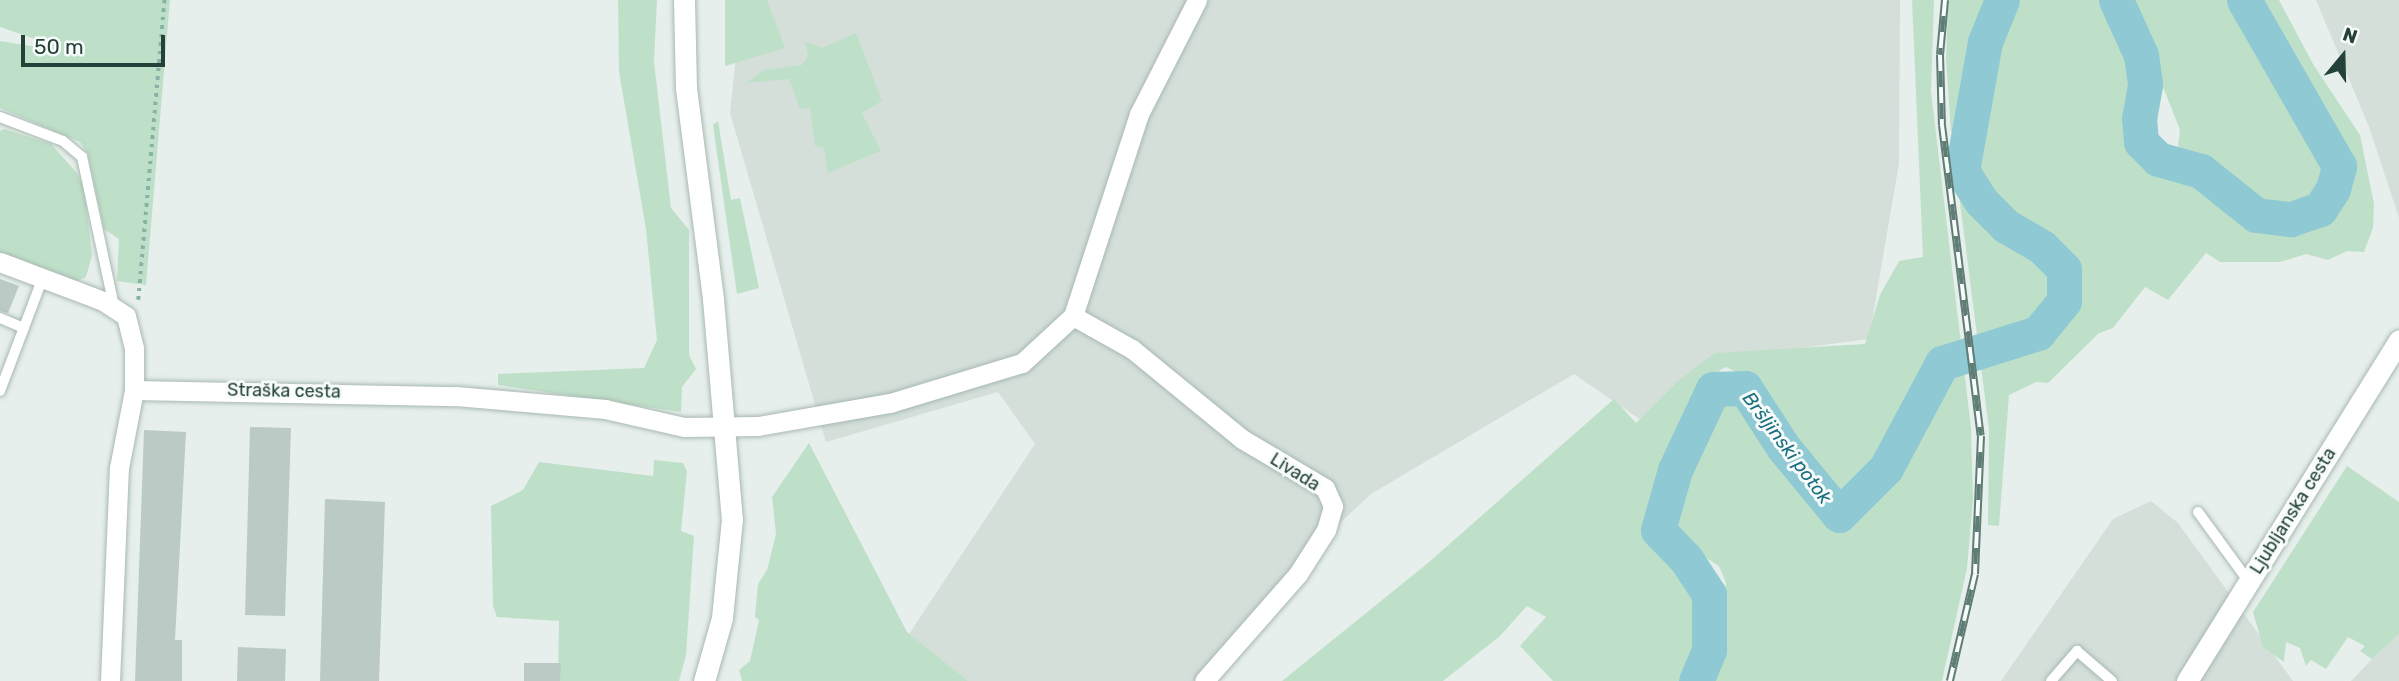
<!DOCTYPE html>
<html>
<head>
<meta charset="utf-8">
<style>
  body { margin:0 }
  #map { position:relative; width:2399px; height:681px; overflow:hidden; background:#e6efeb; font-family:Rubik,sans-serif }
  div>[style] { position:absolute }
  .built>* { inset:0; background:#d4dfda }
  .green>* { inset:0; background:#bfe0c8 }
  .river>* { height:35px; margin:-17.5px; padding:0 17.5px; transform-origin:17.5px; border-radius:17.5px; background:#8ec9d4 }
  .building>* { inset:0; background:#bbcac4 }
  .path>* { height:3.5px; margin-top:-1.75px; transform-origin:0; background:repeating-linear-gradient(90deg,#86b3a5 0 3.5px,transparent 0 8.5px) }
  .roads { filter:drop-shadow(0 0 2px #a8b8b2) drop-shadow(0 0 2px #a8b8b2) }
  .lane>* { height:10px; margin:-5px; padding:0 5px; transform-origin:5px; border-radius:5px; background:#fff }
  .street>* { height:19px; margin:-9.5px; padding:0 9.5px; transform-origin:9.5px; border-radius:9.5px; background:#fff }
  .secondary>* { height:21px; margin:-10.5px; padding:0 10.5px; transform-origin:10.5px; border-radius:10.5px; background:#fff }
  .rail>* { height:8px; margin-top:-4px; transform-origin:0; background:repeating-linear-gradient(90deg,#f7fbf9 0 16px,#5f7d75 0 32px); box-sizing:border-box; border-block:2px solid #5f7d75 }
  span { translate:-50% -50%; white-space:nowrap; text-align:center; line-height:1.15; -webkit-text-stroke:6px #f7fbf9; paint-order:stroke }
  .street-label { font-size:18px; color:#24423a }
  .water-label { font-size:19px; color:#1c6f80; font-style:italic }
  .north { position:absolute; left:2308px; top:21px; width:70px; height:70px; -webkit-text-stroke:5px #f7fbf9; paint-order:stroke; rotate:19deg; font-size:19px; font-weight:700; line-height:28px; text-align:center; color:#24423a }
  .north::after { content:''; display:block; margin:auto; width:24px; height:32px; background:#24423a; clip-path:polygon(50% 0,100% 100%,50% 72%,0 100%) }
  .scale { position:absolute; left:21px; top:35px; width:144px; height:32px; box-sizing:border-box; border:4px solid #24423a; border-top:0; padding-left:9px; font-size:21px; line-height:24px; white-space:nowrap; color:#24423a; -webkit-text-stroke:5px #f7fbf9; paint-order:stroke }
</style>
</head>
<body>
<div id="map">
  <div class="built">
    <i style="clip-path:polygon(742px 0,1900px 0,1899px 163px,1869px 339px,1732px 357px,1664px 436px,1574px 374px,1371px 494px,1339px 524px,1316px 565px,1216px 681px,951px 681px,909px 634px,1035px 444px,998px 392px,826px 442px,730px 113px)"></i>
    <i style="clip-path:polygon(2316px 0,2399px 0,2399px 218px,2369px 127px)"></i>
    <i style="clip-path:polygon(2151px 501px,2178px 523px,2293px 681px,2001px 681px,2113px 519px)"></i>
    <i style="clip-path:polygon(2399px 634px,2399px 681px,2351px 681px,2372px 659px)"></i>
  </div>
  <div class="green">
    <i style="clip-path:polygon(0 0,170px 0,146px 285px,117px 281px,119px 239px,104px 229px,88px 154px,80px 142px,0 108px,0 41px,37px 47px,41px 41px,0 27px)"></i>
    <i style="clip-path:polygon(618px 0,657px 0,654px 62px,671px 208px,689px 230px,689px 355px,696px 369px,682px 387px,681px 412px,498px 385px,498px 374px,644px 368px,657px 340px,646px 229px,619px 72px)"></i>
    <i style="clip-path:polygon(725px 0,767px 0,785px 48px,725px 66px)"></i>
    <i style="clip-path:polygon(1912px 0,1934px 0,1931px 91px,1971px 428px,1973px 500px,1967px 568px,1942px 681px,1706px 681px,1724px 611px,1726px 583px,1719px 566px,1697px 552px,1675px 527px,1671px 497px,1723px 394px,1740px 397px,1783px 458px,1794px 452px,1754px 381px,1726px 367px,1711px 374px,1701px 391px,1656px 489px,1653px 510px,1657px 537px,1705px 581px,1703px 626px,1685px 681px,1553px 681px,1520px 646px,1546px 617px,1527px 606px,1500px 636px,1443px 681px,1282px 681px,1428px 563px,1614px 399px,1636px 423px,1678px 381px,1715px 353px,1865px 344px,1880px 295px,1899px 261px,1923px 257px)"></i>
    <i style="clip-path:polygon(1948px 0,1991px 0,1977px 35px,1958px 124px,1951px 133px,1946px 58px)"></i>
    <i style="clip-path:polygon(2011px 0,2105px 0,2128px 56px,2134px 85px,2131px 110px,2135px 143px,2143px 156px,2200px 183px,2247px 219px,2284px 228px,2313px 225px,2332px 207px,2347px 173px,2338px 145px,2254px 0,2279px 0,2313px 64px,2360px 135px,2374px 204px,2373px 228px,2364px 252px,2347px 251px,2328px 260px,2306px 254px,2280px 262px,2220px 262px,2206px 253px,2168px 300px,2145px 287px,2113px 328px,2099px 333px,2048px 383px,2036px 382px,2009px 395px,1999px 526px,1988px 525px,1989px 429px,1959px 195px,1992px 229px,2046px 262px,2053px 282px,2045px 308px,2029px 328px,2032px 347px,2054px 325px,2077px 278px,2057px 247px,2001px 211px,1976px 170px,1974px 126px,1981px 82px,1997px 27px)"></i>
    <i style="clip-path:polygon(2129px 0,2234px 0,2324px 150px,2329px 167px,2318px 199px,2302px 210px,2255px 204px,2240px 187px,2178px 146px,2180px 130px)"></i>
    <i style="clip-path:polygon(856px 33px,882px 101px,862px 113px,881px 151px,828px 173px,824px 148px,815px 146px,810px 108px,800px 109px,789px 79px,746px 83px,763px 70px,802px 65px,808px 56px,805px 41px,822px 48px)"></i>
    <i style="clip-path:polygon(718px 121px,731px 200px,740px 198px,759px 288px,737px 294px,713px 125px)"></i>
    <i style="clip-path:polygon(4px 129px,51px 144px,76px 172px,84px 187px,92px 255px,86px 277px,77px 281px,0 253px,0 131px)"></i>
    <i style="clip-path:polygon(809px 443px,907px 632px,968px 681px,742px 681px,739px 670px,750px 661px,759px 620px,755px 617px,758px 584px,767px 570px,776px 534px,772px 497px)"></i>
    <i style="clip-path:polygon(654px 460px,683px 463px,687px 471px,681px 531px,694px 536px,686px 655px,679px 681px,558px 681px,559px 621px,497px 617px,493px 606px,491px 506px,523px 490px,539px 462px,653px 476px)"></i>
    <i style="clip-path:polygon(2347px 466px,2399px 502px,2399px 634px,2372px 659px,2360px 651px,2365px 646px,2348px 637px,2326px 669px,2311px 660px,2306px 666px,2300px 648px,2286px 642px,2284px 662px,2263px 647px,2253px 612px)"></i>
  </div>
  <div class="river">
    <i style="left:2116px;top:0;width:60px;rotate:65.6deg"></i>
    <i style="left:2141px;top:55px;width:30px;rotate:82deg"></i>
    <i style="left:2145px;top:85px;width:34px;rotate:100deg"></i>
    <i style="left:2139px;top:118px;width:24px;rotate:85deg"></i>
    <i style="left:2141px;top:142px;width:24px;rotate:45deg"></i>
    <i style="left:2158px;top:159px;width:45px;rotate:15.6deg"></i>
    <i style="left:2201px;top:171px;width:70px;rotate:38.7deg"></i>
    <i style="left:2256px;top:215px;width:35px;rotate:7deg"></i>
    <i style="left:2291px;top:219px;width:31px;rotate:-19deg"></i>
    <i style="left:2320px;top:209px;width:24px;rotate:-57deg"></i>
    <i style="left:2333px;top:189px;width:24px;rotate:-75deg"></i>
    <i style="left:2339px;top:166px;width:191px;rotate:-119.8deg"></i>
    <i style="left:1696px;top:681px;width:34px;rotate:-67deg"></i>
    <i style="left:1709px;top:650px;width:56px;rotate:-90deg"></i>
    <i style="left:1709px;top:594px;width:42px;rotate:-123.3deg"></i>
    <i style="left:1686px;top:559px;width:40px;rotate:-134deg"></i>
    <i style="left:1658px;top:530px;width:62px;rotate:-74.2deg"></i>
    <i style="left:1675px;top:470px;width:89px;rotate:-64.9deg"></i>
    <i style="left:1713px;top:389px;width:32px;rotate:-2deg"></i>
    <i style="left:1745px;top:388px;width:70px;rotate:57.2deg"></i>
    <i style="left:1783px;top:447px;width:88px;rotate:50.5deg"></i>
    <i style="left:1839px;top:515px;width:66px;rotate:-45deg"></i>
    <i style="left:1886px;top:468px;width:119px;rotate:-61.9deg"></i>
    <i style="left:1942px;top:363px;width:101px;rotate:-17.4deg"></i>
    <i style="left:2038px;top:333px;width:41px;rotate:-50.9deg"></i>
    <i style="left:2064px;top:301px;width:32px;rotate:-90deg"></i>
    <i style="left:2064px;top:269px;width:31px;rotate:-135deg"></i>
    <i style="left:2042px;top:247px;width:42px;rotate:-149.7deg"></i>
    <i style="left:2006px;top:226px;width:35px;rotate:-135deg"></i>
    <i style="left:1981px;top:201px;width:36px;rotate:-122deg"></i>
    <i style="left:1962px;top:171px;width:131px;rotate:-79.9deg"></i>
    <i style="left:1985px;top:42px;width:45px;rotate:-68deg"></i>
  </div>
  <div class="building">
    <i style="clip-path:polygon(0 279px,19px 286px,8px 313px,0 311px)"></i>
    <i style="clip-path:polygon(250px 427px,291px 428px,285px 616px,245px 615px)"></i>
    <i style="clip-path:polygon(144px 430px,186px 432px,175px 640px,182px 640px,182px 681px,135px 681px)"></i>
    <i style="clip-path:polygon(325px 499px,385px 502px,379px 681px,320px 681px)"></i>
    <i style="clip-path:polygon(238px 647px,286px 649px,285px 681px,237px 681px)"></i>
    <i style="clip-path:polygon(524px 663px,561px 663px,560px 681px,524px 681px)"></i>
  </div>
  <div class="path">
    <i style="left:138px;top:300px;width:301px;rotate:-85deg"></i>
  </div>
  <div class="roads">
    <div class="lane">
      <i style="left:0;top:117px;width:67px;rotate:20.9deg"></i>
      <i style="left:63px;top:141px;width:25px;rotate:40deg"></i>
      <i style="left:82px;top:157px;width:152px;rotate:77.9deg"></i>
      <i style="left:0;top:318px;width:26px;rotate:23deg"></i>
      <i style="left:0;top:391px;width:119px;rotate:-69.3deg"></i>
      <i style="left:2198px;top:512px;width:87px;rotate:53.9deg"></i>
      <i style="left:2051px;top:681px;width:40px;rotate:-49deg"></i>
      <i style="left:2077px;top:651px;width:46px;rotate:40.6deg"></i>
    </div>
    <div class="street">
      <i style="left:0;top:262px;width:110px;rotate:20.7deg"></i>
      <i style="left:103px;top:301px;width:27px;rotate:33deg"></i>
      <i style="left:126px;top:316px;width:33px;rotate:76deg"></i>
      <i style="left:134px;top:348px;width:42px;rotate:90deg"></i>
      <i style="left:1073px;top:316px;width:68px;rotate:29.2deg"></i>
      <i style="left:1132px;top:349px;width:142px;rotate:39.3deg"></i>
      <i style="left:1242px;top:439px;width:96px;rotate:30.6deg"></i>
      <i style="left:1325px;top:488px;width:20px;rotate:66deg"></i>
      <i style="left:1333px;top:506px;width:25px;rotate:106deg"></i>
      <i style="left:1326px;top:530px;width:52px;rotate:122.5deg"></i>
      <i style="left:1298px;top:574px;width:142px;rotate:131.3deg"></i>
      <i style="left:110px;top:681px;width:213px;rotate:-87.6deg"></i>
      <i style="left:119px;top:468px;width:79px;rotate:-79.1deg"></i>
      <i style="left:134px;top:390px;width:322px;rotate:1.1deg"></i>
      <i style="left:456px;top:396px;width:150px;rotate:5deg"></i>
      <i style="left:605px;top:409px;width:81px;rotate:12.8deg"></i>
      <i style="left:684px;top:427px;width:74px;rotate:-0.8deg"></i>
      <i style="left:758px;top:426px;width:134px;rotate:-9.9deg"></i>
      <i style="left:890px;top:403px;width:138px;rotate:-16.9deg"></i>
      <i style="left:1022px;top:363px;width:69px;rotate:-42.7deg"></i>
      <i style="left:1073px;top:316px;width:213px;rotate:-71.9deg"></i>
      <i style="left:1139px;top:114px;width:128px;rotate:-63deg"></i>
    </div>
    <div class="secondary">
      <i style="left:684px;top:0;width:88px;rotate:88.7deg"></i>
      <i style="left:686px;top:88px;width:213px;rotate:82.7deg"></i>
      <i style="left:713px;top:299px;width:221px;rotate:85.1deg"></i>
      <i style="left:732px;top:519px;width:100px;rotate:95.8deg"></i>
      <i style="left:722px;top:618px;width:66px;rotate:105.9deg"></i>
      <i style="left:2187px;top:681px;width:401px;rotate:-58.1deg"></i>
    </div>
  </div>
  <div class="rail">
    <i style="left:1945px;top:0;width:55px;rotate:95.2deg"></i>
    <i style="left:1940px;top:55px;width:70px;rotate:88.4deg"></i>
    <i style="left:1942px;top:125px;width:313px;rotate:82.9deg"></i>
    <i style="left:1981px;top:436px;width:138px;rotate:92.5deg"></i>
    <i style="left:1975px;top:574px;width:110px;rotate:103.2deg"></i>
  </div>
  <div class="street-label">
    <span style="left:284px;top:391px;rotate:1deg">Straška cesta</span>
    <span style="left:1295px;top:472px;rotate:32deg">Livada</span>
    <span style="left:2293px;top:511px;rotate:-58deg">Ljubljanska cesta</span>
  </div>
  <div class="water-label">
    <span style="left:1787px;top:448px;rotate:53deg">Bršljinski potok</span>
  </div>
  <div class="north">N</div>
  <div class="scale">50 m</div>
</div>
</body>
</html>
